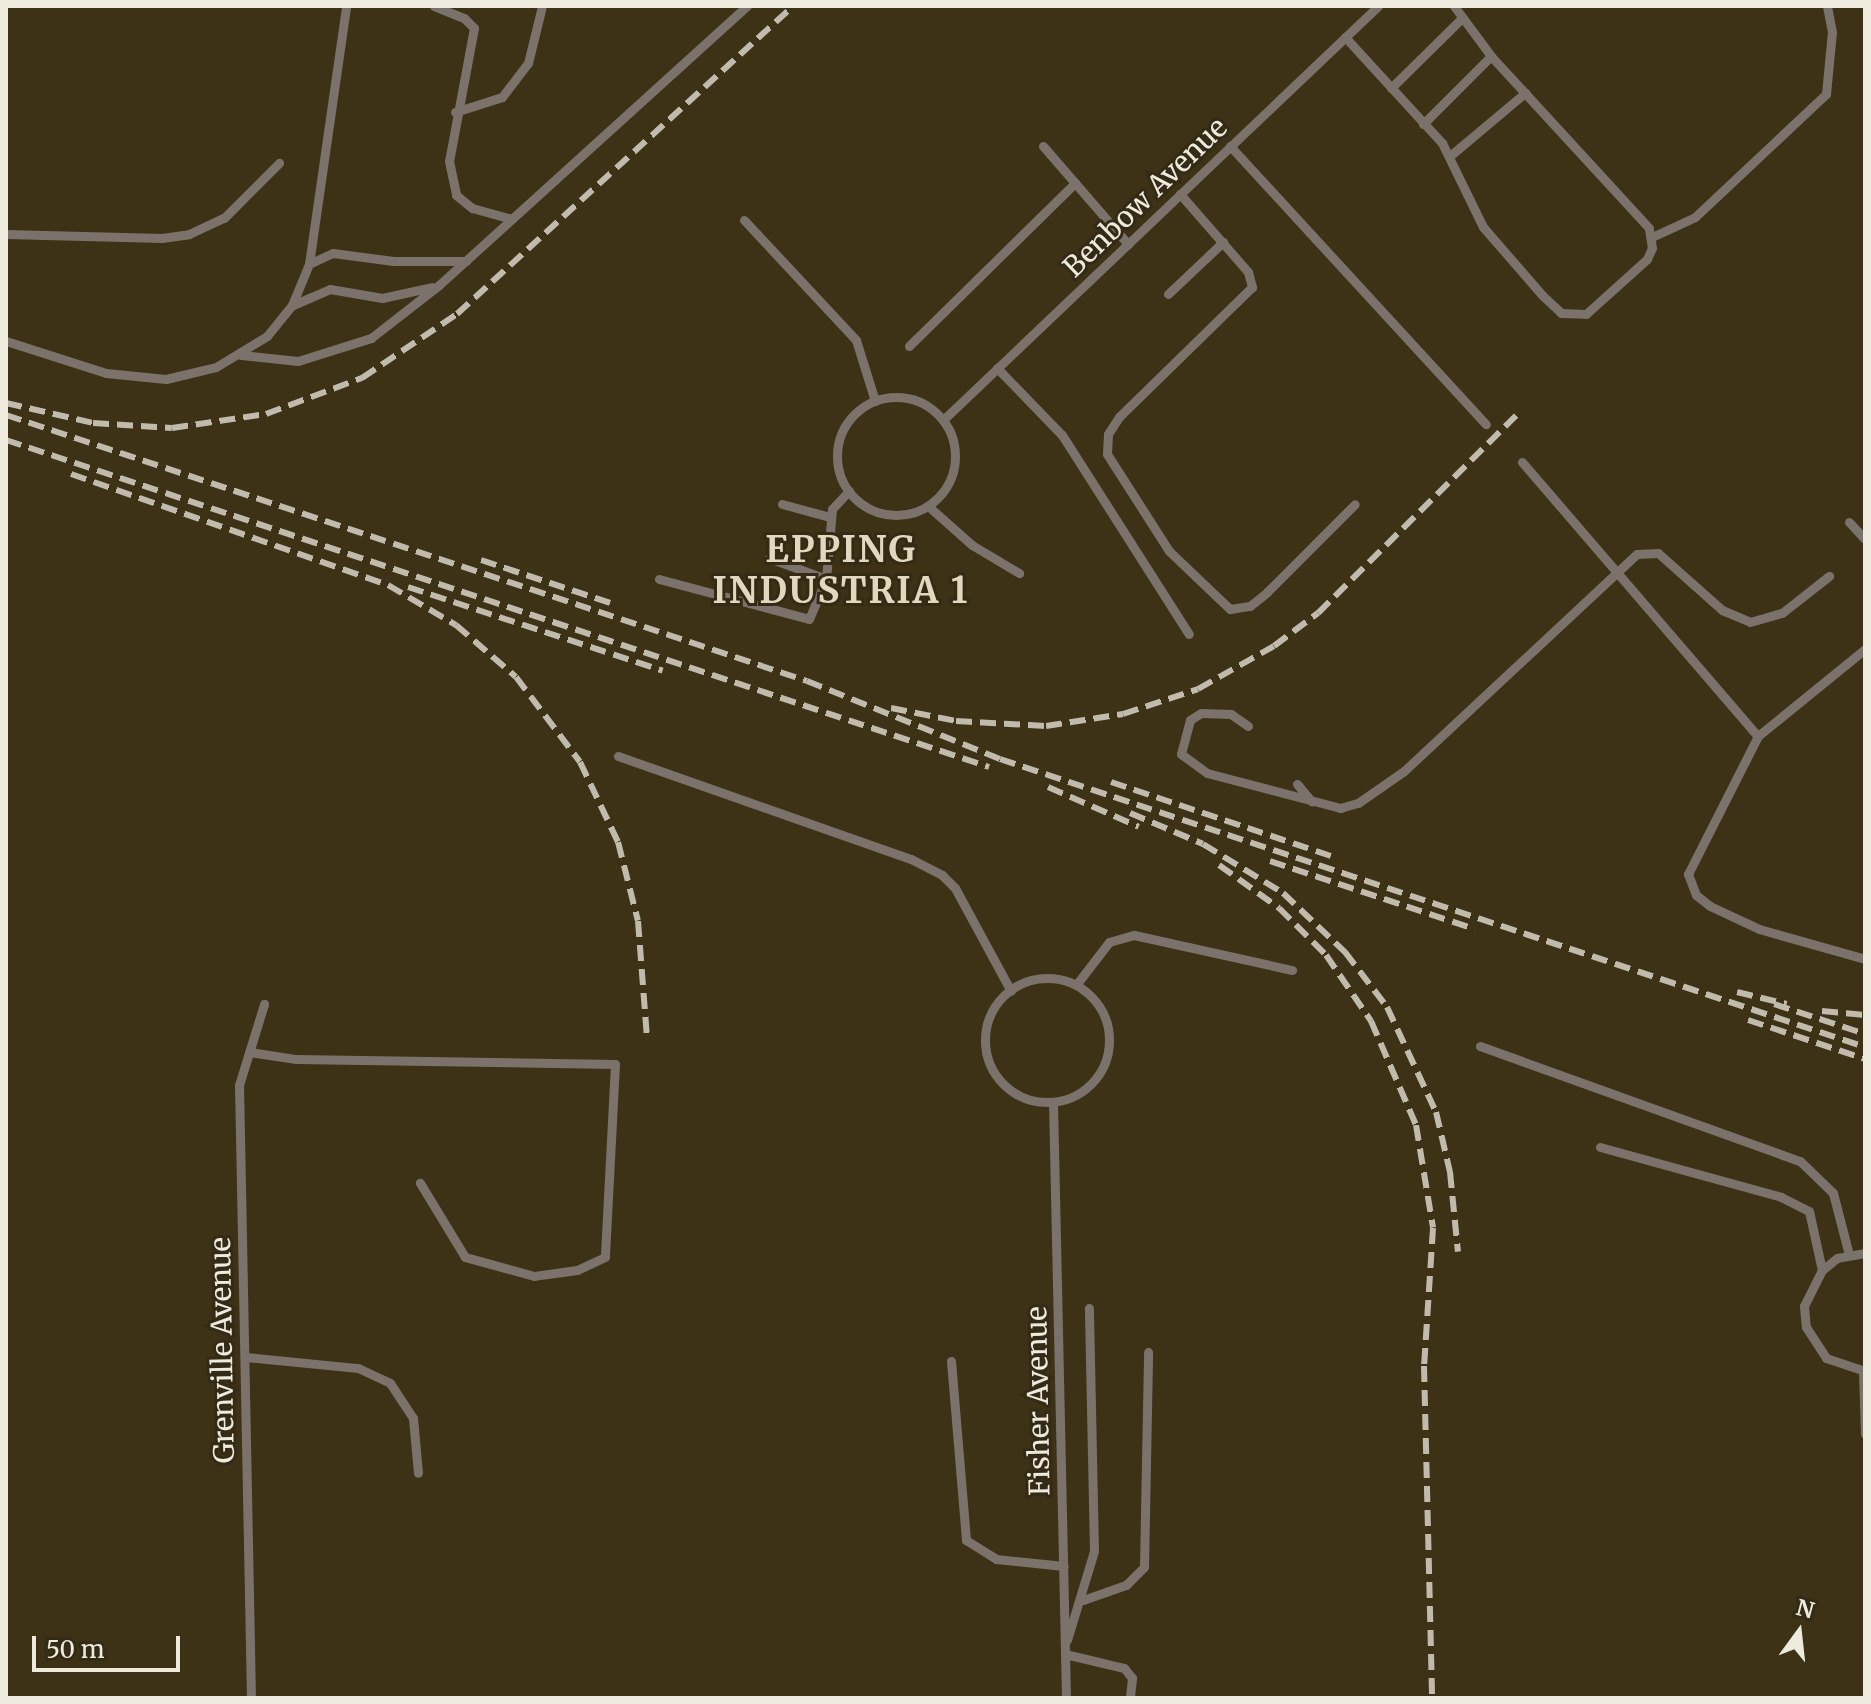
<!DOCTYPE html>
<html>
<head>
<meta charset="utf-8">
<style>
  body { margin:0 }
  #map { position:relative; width:1871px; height:1704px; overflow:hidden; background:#332b16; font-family:Merriweather,serif }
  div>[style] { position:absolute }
  .built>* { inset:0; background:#3d3216 }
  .lane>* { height:9px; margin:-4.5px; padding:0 4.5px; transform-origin:4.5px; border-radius:4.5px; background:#7b726b }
  .lane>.ring { margin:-4.5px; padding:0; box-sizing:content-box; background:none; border:9px solid #7b726b; border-radius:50% }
  .rail>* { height:6px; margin-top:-3px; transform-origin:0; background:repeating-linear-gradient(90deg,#c0bbac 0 16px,transparent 0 24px) }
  span { translate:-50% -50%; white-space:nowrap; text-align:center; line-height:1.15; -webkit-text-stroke:6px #332b16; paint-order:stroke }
  .street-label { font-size:28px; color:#eeeadd }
  .district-label { font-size:36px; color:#e1d8be; font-weight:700; letter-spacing:2px }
  .frame { position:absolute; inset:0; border:8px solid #eeeadd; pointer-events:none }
  .north { position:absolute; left:1759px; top:1592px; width:80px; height:80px; -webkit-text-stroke:6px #332b16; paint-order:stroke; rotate:15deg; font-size:22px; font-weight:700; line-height:32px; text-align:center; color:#eeeadd }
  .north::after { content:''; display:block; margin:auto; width:28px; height:36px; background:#eeeadd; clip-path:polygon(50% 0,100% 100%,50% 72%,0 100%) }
  .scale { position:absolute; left:32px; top:1636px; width:148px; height:36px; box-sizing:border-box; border:4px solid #eeeadd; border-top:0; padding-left:10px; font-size:24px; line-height:28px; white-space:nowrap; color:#eeeadd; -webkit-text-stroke:6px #332b16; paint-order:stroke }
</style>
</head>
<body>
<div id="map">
  <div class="built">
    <i style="clip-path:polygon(6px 6px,1865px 6px,1865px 1698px,6px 1698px)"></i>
  </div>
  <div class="lane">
    <i style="left:434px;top:6px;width:32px;rotate:22deg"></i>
    <i style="left:464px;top:18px;width:14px;rotate:45deg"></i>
    <i style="left:474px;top:28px;width:135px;rotate:100.6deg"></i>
    <i style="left:449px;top:161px;width:35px;rotate:78deg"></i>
    <i style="left:456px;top:195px;width:21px;rotate:39deg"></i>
    <i style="left:472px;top:208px;width:41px;rotate:15.4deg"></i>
    <i style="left:1345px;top:37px;width:144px;rotate:47.5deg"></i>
    <i style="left:1442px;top:143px;width:93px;rotate:64deg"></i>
    <i style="left:1483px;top:227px;width:91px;rotate:49deg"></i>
    <i style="left:1543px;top:296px;width:25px;rotate:43deg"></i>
    <i style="left:1561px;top:313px;width:25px;rotate:2deg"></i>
    <i style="left:1586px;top:314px;width:82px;rotate:-42deg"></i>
    <i style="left:1647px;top:259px;width:12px;rotate:-66deg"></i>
    <i style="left:1652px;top:248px;width:20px;rotate:-99deg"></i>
    <i style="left:1649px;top:228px;width:234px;rotate:-132.6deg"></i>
    <i style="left:1491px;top:56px;width:62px;rotate:-126.5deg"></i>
    <i style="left:1391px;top:88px;width:100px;rotate:-44.6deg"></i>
    <i style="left:455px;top:112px;width:49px;rotate:-17.7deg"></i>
    <i style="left:502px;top:97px;width:43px;rotate:-52.6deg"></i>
    <i style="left:528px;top:63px;width:59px;rotate:-76.2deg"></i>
    <i style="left:1423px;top:124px;width:96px;rotate:-45deg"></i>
    <i style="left:1043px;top:146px;width:130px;rotate:49.1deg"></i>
    <i style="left:1230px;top:146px;width:378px;rotate:47.4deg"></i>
    <i style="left:1451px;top:155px;width:97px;rotate:-40deg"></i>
    <i style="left:1180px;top:194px;width:103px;rotate:48.9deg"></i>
    <i style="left:1248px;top:272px;width:16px;rotate:75deg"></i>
    <i style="left:1252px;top:287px;width:186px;rotate:135.7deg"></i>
    <i style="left:1119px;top:417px;width:20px;rotate:123deg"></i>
    <i style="left:1108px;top:434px;width:20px;rotate:93deg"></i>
    <i style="left:1107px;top:454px;width:115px;rotate:57.4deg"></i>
    <i style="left:1169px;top:551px;width:84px;rotate:43.6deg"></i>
    <i style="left:1230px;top:609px;width:20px;rotate:-9deg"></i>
    <i style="left:1250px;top:606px;width:22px;rotate:-39deg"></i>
    <i style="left:1267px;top:592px;width:124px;rotate:-45deg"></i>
    <i style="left:744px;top:220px;width:164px;rotate:47deg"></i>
    <i style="left:856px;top:340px;width:64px;rotate:72.7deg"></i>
    <i style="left:6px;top:234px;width:156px;rotate:1.5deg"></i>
    <i style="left:162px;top:238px;width:27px;rotate:-8deg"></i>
    <i style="left:189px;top:234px;width:38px;rotate:-25deg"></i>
    <i style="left:224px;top:218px;width:78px;rotate:-45deg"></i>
    <i style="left:1652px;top:237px;width:47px;rotate:-24.9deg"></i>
    <i style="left:1695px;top:217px;width:180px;rotate:-43.2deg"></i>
    <i style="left:1826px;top:94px;width:62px;rotate:-84.5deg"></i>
    <i style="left:1832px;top:32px;width:26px;rotate:-101deg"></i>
    <i style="left:309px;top:264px;width:26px;rotate:-25deg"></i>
    <i style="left:333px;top:253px;width:61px;rotate:7.6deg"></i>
    <i style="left:393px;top:261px;width:73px"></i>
    <i style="left:1168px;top:294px;width:76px;rotate:-43.4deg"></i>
    <i style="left:293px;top:305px;width:40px;rotate:-23.4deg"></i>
    <i style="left:330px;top:289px;width:53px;rotate:9.8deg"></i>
    <i style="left:382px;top:298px;width:51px;rotate:-12.4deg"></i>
    <i style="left:6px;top:341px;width:105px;rotate:17.7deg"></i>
    <i style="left:106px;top:373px;width:60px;rotate:5.7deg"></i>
    <i style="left:166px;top:379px;width:51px;rotate:-13.5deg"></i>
    <i style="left:216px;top:367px;width:60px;rotate:-31.3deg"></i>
    <i style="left:267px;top:336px;width:40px;rotate:-51deg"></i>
    <i style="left:292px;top:305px;width:44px;rotate:-67.5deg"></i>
    <i style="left:309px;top:264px;width:261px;rotate:-81.8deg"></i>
    <i style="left:909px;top:346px;width:233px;rotate:-44.5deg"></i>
    <i style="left:241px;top:355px;width:57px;rotate:6deg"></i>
    <i style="left:298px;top:361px;width:77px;rotate:-17.5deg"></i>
    <i style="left:371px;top:338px;width:86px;rotate:-37.9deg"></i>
    <i style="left:439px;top:285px;width:416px;rotate:-42.2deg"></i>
    <i style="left:997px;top:368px;width:93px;rotate:45.9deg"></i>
    <i style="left:1062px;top:435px;width:236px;rotate:57.5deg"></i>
    <i class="ring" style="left:837px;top:397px;width:109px;height:109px"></i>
    <i style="left:943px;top:420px;width:601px;rotate:-43.58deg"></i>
    <i style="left:1522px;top:462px;width:362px;rotate:49.3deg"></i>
    <i style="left:782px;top:504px;width:50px;rotate:15.2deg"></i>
    <i style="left:928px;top:506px;width:59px;rotate:41.6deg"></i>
    <i style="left:972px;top:545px;width:55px;rotate:30.8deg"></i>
    <i style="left:1849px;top:522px;width:23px;rotate:47deg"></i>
    <i style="left:769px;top:558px;width:61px;rotate:20.2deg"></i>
    <i style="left:659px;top:579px;width:155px;rotate:14.9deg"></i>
    <i style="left:809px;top:619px;width:43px;rotate:-67deg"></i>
    <i style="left:826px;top:579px;width:70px;rotate:-85.1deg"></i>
    <i style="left:832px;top:509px;width:25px;rotate:-47deg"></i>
    <i style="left:1865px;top:649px;width:138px;rotate:140.9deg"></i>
    <i style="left:1758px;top:736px;width:155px;rotate:116.9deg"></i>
    <i style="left:1688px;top:874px;width:22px;rotate:69deg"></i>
    <i style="left:1696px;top:895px;width:18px;rotate:38deg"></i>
    <i style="left:1710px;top:906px;width:54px;rotate:25.1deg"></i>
    <i style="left:1759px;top:929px;width:110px;rotate:15.8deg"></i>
    <i style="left:1248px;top:726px;width:21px;rotate:-145deg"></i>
    <i style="left:1231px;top:714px;width:30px;rotate:-178deg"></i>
    <i style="left:1201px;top:713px;width:13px;rotate:148deg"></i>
    <i style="left:1190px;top:720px;width:35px;rotate:105deg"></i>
    <i style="left:1181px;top:754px;width:32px;rotate:36deg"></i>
    <i style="left:1207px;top:773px;width:138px;rotate:14.7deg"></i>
    <i style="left:1340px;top:808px;width:19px;rotate:-16deg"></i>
    <i style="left:1358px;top:803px;width:56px;rotate:-34.8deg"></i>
    <i style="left:1404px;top:771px;width:318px;rotate:-43deg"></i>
    <i style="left:1637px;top:554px;width:21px;rotate:-3deg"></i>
    <i style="left:1658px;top:553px;width:86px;rotate:41.7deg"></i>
    <i style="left:1722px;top:610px;width:30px;rotate:23deg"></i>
    <i style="left:1750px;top:622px;width:33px;rotate:-16deg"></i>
    <i style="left:1782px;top:613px;width:60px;rotate:-38.2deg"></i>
    <i style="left:618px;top:756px;width:311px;rotate:19.4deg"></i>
    <i style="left:911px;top:859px;width:35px;rotate:27deg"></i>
    <i style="left:942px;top:875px;width:18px;rotate:45deg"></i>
    <i style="left:955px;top:888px;width:117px;rotate:61.5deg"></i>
    <i style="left:1297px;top:784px;width:23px;rotate:50deg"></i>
    <i class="ring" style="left:985px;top:978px;width:115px;height:115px"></i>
    <i style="left:1076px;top:985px;width:54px;rotate:-52.5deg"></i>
    <i style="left:1109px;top:942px;width:26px;rotate:-16deg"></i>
    <i style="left:1134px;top:935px;width:162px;rotate:12.5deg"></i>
    <i style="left:1480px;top:1046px;width:340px;rotate:19.8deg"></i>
    <i style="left:1800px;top:1161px;width:46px;rotate:44.1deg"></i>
    <i style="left:1833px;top:1193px;width:64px;rotate:75.5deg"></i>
    <i style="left:249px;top:1052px;width:48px;rotate:8.5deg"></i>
    <i style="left:296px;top:1059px;width:319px;rotate:0.9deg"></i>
    <i style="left:615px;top:1064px;width:193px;rotate:93deg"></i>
    <i style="left:605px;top:1257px;width:31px;rotate:155deg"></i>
    <i style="left:577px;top:1270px;width:43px;rotate:172.1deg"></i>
    <i style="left:534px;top:1276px;width:72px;rotate:-164.6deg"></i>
    <i style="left:465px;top:1257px;width:87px;rotate:-121.3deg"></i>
    <i style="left:1053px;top:1102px;width:596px;rotate:88.75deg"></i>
    <i style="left:1600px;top:1147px;width:188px;rotate:15.4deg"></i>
    <i style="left:1781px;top:1197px;width:31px;rotate:27deg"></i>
    <i style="left:1809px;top:1211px;width:60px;rotate:77.6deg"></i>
    <i style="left:1865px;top:1253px;width:28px;rotate:170deg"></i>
    <i style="left:1837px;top:1258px;width:19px;rotate:141deg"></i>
    <i style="left:1822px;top:1270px;width:40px;rotate:116.6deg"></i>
    <i style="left:1804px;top:1306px;width:21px;rotate:85deg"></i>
    <i style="left:1806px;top:1327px;width:37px;rotate:57deg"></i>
    <i style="left:1826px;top:1358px;width:41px;rotate:18.4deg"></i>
    <i style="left:245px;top:1357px;width:114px;rotate:5.6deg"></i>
    <i style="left:358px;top:1368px;width:35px;rotate:25deg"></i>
    <i style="left:390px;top:1383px;width:42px;rotate:56.7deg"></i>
    <i style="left:413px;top:1418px;width:55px;rotate:84.8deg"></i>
    <i style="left:951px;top:1361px;width:180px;rotate:85.2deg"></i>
    <i style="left:966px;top:1540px;width:36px;rotate:32deg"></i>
    <i style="left:996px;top:1559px;width:68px;rotate:5.9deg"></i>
    <i style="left:1863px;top:1371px;width:63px;rotate:88.2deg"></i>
    <i style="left:1083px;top:1600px;width:46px;rotate:-19.2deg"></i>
    <i style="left:1126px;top:1585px;width:25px;rotate:-45deg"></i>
    <i style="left:1144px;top:1567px;width:215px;rotate:-88.9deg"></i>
    <i style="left:1067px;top:1640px;width:93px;rotate:-73.1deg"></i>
    <i style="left:1094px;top:1551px;width:243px;rotate:-91.2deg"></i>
    <i style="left:1065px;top:1654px;width:61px;rotate:13.3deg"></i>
    <i style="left:1124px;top:1668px;width:13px;rotate:51deg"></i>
    <i style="left:1132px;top:1678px;width:20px;rotate:96deg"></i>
    <i style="left:251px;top:1698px;width:613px;rotate:-91.12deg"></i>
    <i style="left:239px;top:1085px;width:85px;rotate:-72.8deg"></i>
  </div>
  <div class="rail">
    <i style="left:6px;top:403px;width:89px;rotate:12.9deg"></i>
    <i style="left:93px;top:423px;width:79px;rotate:3.6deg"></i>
    <i style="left:172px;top:428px;width:95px;rotate:-8.5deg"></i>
    <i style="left:266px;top:414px;width:103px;rotate:-20.6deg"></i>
    <i style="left:362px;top:378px;width:115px;rotate:-34deg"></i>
    <i style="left:457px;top:314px;width:456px;rotate:-42.5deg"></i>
    <i style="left:6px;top:415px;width:844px;rotate:18.37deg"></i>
    <i style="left:807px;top:681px;width:208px;rotate:22deg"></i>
    <i style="left:1000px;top:759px;width:912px;rotate:18.42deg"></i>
    <i style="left:6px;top:440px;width:1036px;rotate:18.4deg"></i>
    <i style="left:71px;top:474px;width:336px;rotate:19.3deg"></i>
    <i style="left:388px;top:585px;width:79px;rotate:30.5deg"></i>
    <i style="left:456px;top:625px;width:79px;rotate:40.9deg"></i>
    <i style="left:516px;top:677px;width:106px;rotate:53deg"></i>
    <i style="left:580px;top:762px;width:89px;rotate:64.6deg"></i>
    <i style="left:618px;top:842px;width:81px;rotate:75.8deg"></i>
    <i style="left:638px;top:921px;width:116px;rotate:85.6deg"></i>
    <i style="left:481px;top:560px;width:136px;rotate:18.4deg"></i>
    <i style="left:408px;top:587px;width:268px;rotate:18.2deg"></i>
    <i style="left:891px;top:708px;width:66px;rotate:11.3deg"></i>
    <i style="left:956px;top:721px;width:90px;rotate:3.2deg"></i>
    <i style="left:1046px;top:726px;width:78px;rotate:-8.9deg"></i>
    <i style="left:1123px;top:714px;width:79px;rotate:-18.4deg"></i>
    <i style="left:1198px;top:689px;width:87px;rotate:-29.5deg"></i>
    <i style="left:1274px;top:646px;width:55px;rotate:-36.9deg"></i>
    <i style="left:1318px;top:613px;width:288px;rotate:-44.9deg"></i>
    <i style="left:1111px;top:782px;width:232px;rotate:18.6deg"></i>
    <i style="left:1048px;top:787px;width:99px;rotate:23.7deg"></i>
    <i style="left:1130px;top:813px;width:79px;rotate:23deg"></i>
    <i style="left:1203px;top:844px;width:94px;rotate:31.5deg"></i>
    <i style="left:1283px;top:893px;width:86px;rotate:43.6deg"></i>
    <i style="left:1345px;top:952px;width:69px;rotate:52.6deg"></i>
    <i style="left:1387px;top:1007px;width:116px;rotate:65deg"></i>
    <i style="left:1436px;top:1112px;width:62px;rotate:76.9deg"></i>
    <i style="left:1450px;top:1172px;width:80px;rotate:84.3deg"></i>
    <i style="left:1270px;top:861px;width:216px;rotate:18.4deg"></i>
    <i style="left:1219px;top:865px;width:74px;rotate:35.6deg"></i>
    <i style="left:1279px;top:908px;width:66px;rotate:45deg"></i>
    <i style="left:1326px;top:955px;width:80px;rotate:55.7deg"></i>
    <i style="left:1371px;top:1021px;width:113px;rotate:66.6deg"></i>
    <i style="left:1416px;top:1125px;width:104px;rotate:80.6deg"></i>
    <i style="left:1433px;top:1228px;width:138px;rotate:93.7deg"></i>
    <i style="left:1424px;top:1366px;width:332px;rotate:88.6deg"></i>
    <i style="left:1737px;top:992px;width:51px;rotate:13.5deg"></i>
    <i style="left:1774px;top:1004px;width:96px;rotate:18.2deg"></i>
    <i style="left:1822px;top:1011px;width:43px;rotate:5.3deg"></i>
    <i style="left:1748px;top:1020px;width:123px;rotate:18.4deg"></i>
  </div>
  <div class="street-label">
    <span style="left:1145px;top:197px;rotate:-44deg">Benbow Avenue</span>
    <span style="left:222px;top:1350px;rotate:-91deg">Grenville Avenue</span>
    <span style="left:1038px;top:1401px;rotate:-91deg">Fisher Avenue</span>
  </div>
  <div class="district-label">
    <span style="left:841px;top:570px">EPPING<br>INDUSTRIA 1</span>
  </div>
  <div class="frame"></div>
  <div class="north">N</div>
  <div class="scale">50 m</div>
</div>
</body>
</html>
